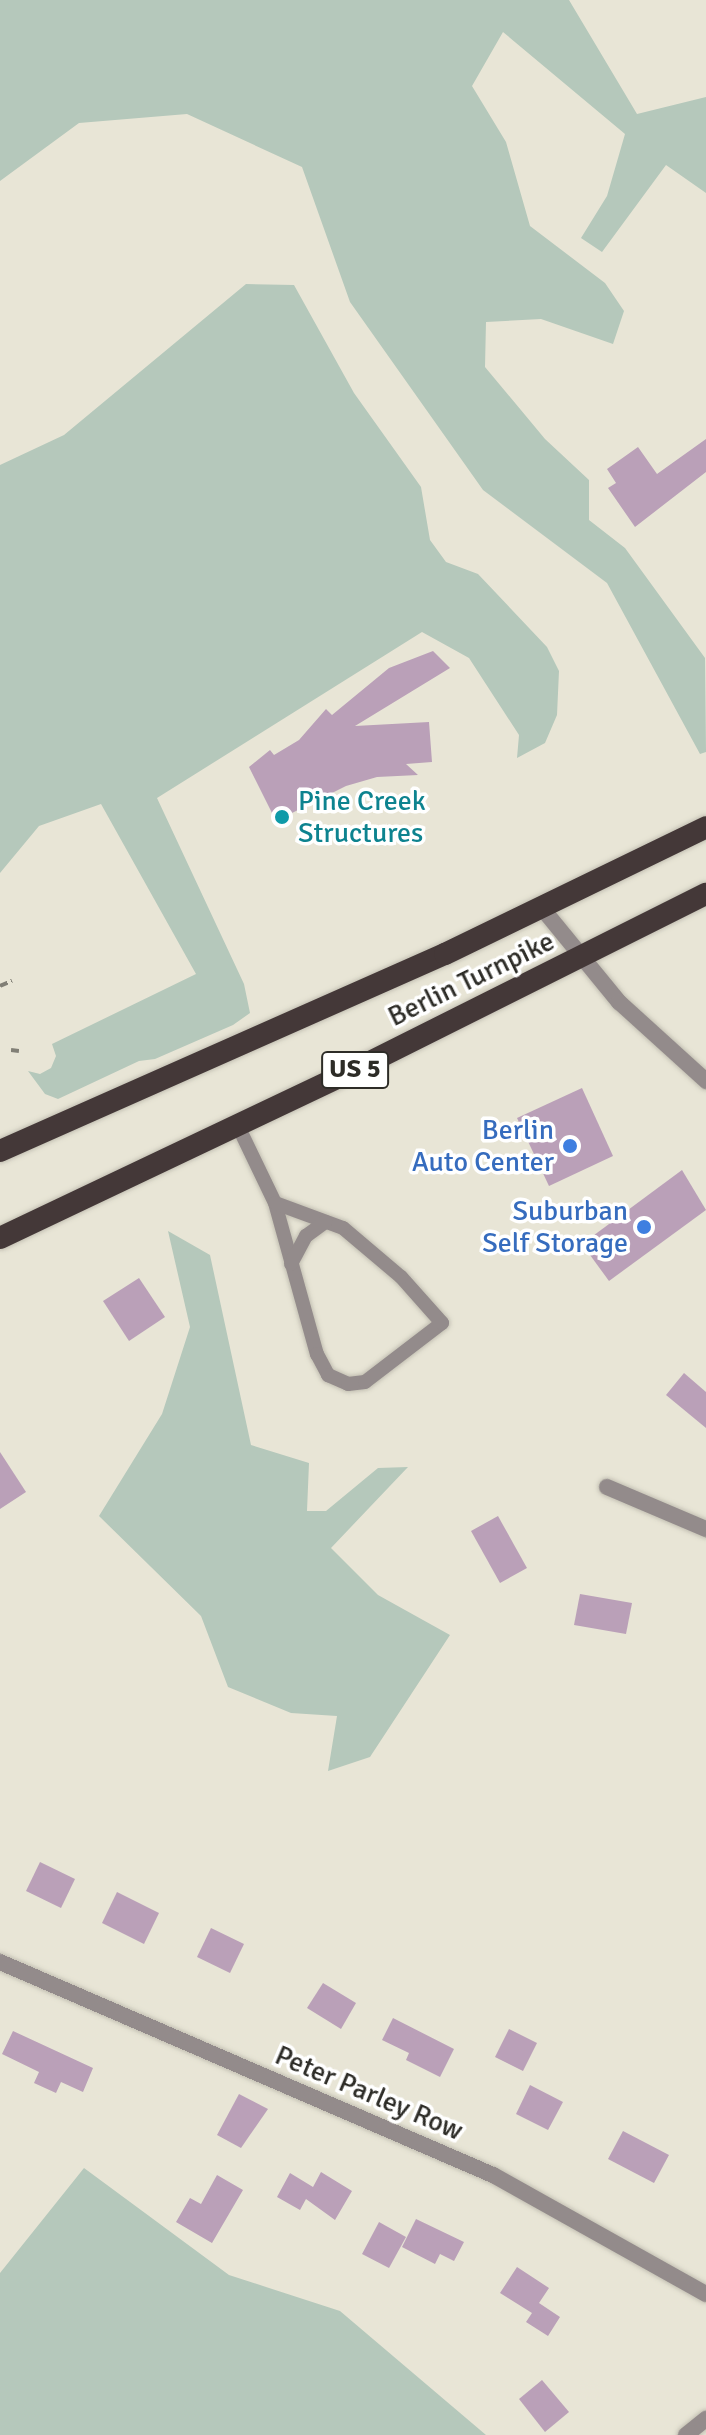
<!DOCTYPE html>
<html>
<head>
<meta charset="utf-8">
<style>
  body { margin:0 }
  #map { position:relative; width:706px; height:2435px; overflow:hidden; background:#e8e5d6; font-family:Signika,sans-serif }
  div>[style] { position:absolute }
  .green>* { inset:0; background:#b5c8bb }
  .building>* { inset:0; background:#baa0b8 }
  .path>* { height:4px; margin-top:-2px; transform-origin:0; background:repeating-linear-gradient(90deg,#817f76 0 8px,transparent 0 12px) }
  .roads { filter:drop-shadow(0 0 2px #c3c0b3) drop-shadow(0 0 2px #c3c0b3) }
  .service>* { height:14px; margin:-7px; padding:0 7px; transform-origin:7px; border-radius:7px; background:#938b8b }
  .minor>* { height:16px; margin:-8px; padding:0 8px; transform-origin:8px; border-radius:8px; background:#938b8b }
  .tertiary>* { height:16px; margin:-8px; padding:0 8px; transform-origin:8px; border-radius:8px; background:#938b8b }
  .trunk>* { height:22px; margin:-11px; padding:0 11px; transform-origin:11px; border-radius:11px; background:#443838 }
  .dots>* { width:22px; height:22px; translate:-50% -50%; box-sizing:border-box; border:4px solid #fff; border-radius:50% }
  span { translate:-50% -50%; white-space:nowrap; text-align:center; line-height:1.15; -webkit-text-stroke:7px #fff; paint-order:stroke }
  .shield-label span { padding:2px 6px; background:#fff; border:2px solid; border-radius:6px; -webkit-text-stroke-width:0 }
  .shield-label { font-size:26px; color:#2d2c27; font-weight:700 }
  .culture-label { font-size:28px; color:#0d838f }
  .left { translate:0 -50%; text-align:left }
  .street-label { font-size:28px; color:#2d2c27 }
  .shop-label { font-size:28px; color:#366cbe }
  .right { translate:-100% -50%; text-align:right }
</style>
</head>
<body>
<div id="map">
  <div class="green">
    <i style="clip-path:polygon(0 0,569px 0,637px 114px,706px 97px,706px 193px,666px 165px,602px 252px,581px 238px,607px 196px,625px 134px,503px 32px,472px 86px,506px 142px,530px 226px,605px 283px,624px 311px,613px 344px,541px 319px,486px 322px,485px 367px,545px 439px,589px 480px,589px 520px,625px 548px,705px 658px,706px 752px,700px 754px,607px 583px,483px 490px,350px 302px,302px 167px,187px 114px,79px 123px,0 181px)"></i>
    <i style="clip-path:polygon(246px 284px,294px 285px,354px 393px,421px 487px,430px 540px,446px 562px,478px 574px,547px 647px,559px 671px,557px 715px,545px 743px,517px 758px,519px 735px,469px 658px,422px 632px,157px 798px,244px 984px,250px 1013px,233px 1025px,155px 1059px,139px 1061px,58px 1099px,45px 1094px,28px 1071px,40px 1074px,51px 1068px,56px 1056px,52px 1044px,196px 974px,101px 804px,39px 826px,0 873px,0 465px,64px 435px)"></i>
    <i style="clip-path:polygon(168px 1231px,210px 1255px,251px 1445px,309px 1463px,307px 1511px,326px 1511px,378px 1468px,408px 1467px,331px 1548px,378px 1595px,450px 1635px,370px 1757px,328px 1771px,337px 1716px,291px 1713px,228px 1687px,201px 1616px,99px 1516px,162px 1414px,190px 1327px)"></i>
    <i style="clip-path:polygon(84px 2168px,229px 2275px,340px 2311px,486px 2435px,0 2435px,0 2273px)"></i>
  </div>
  <div class="building">
    <i style="clip-path:polygon(706px 439px,706px 472px,635px 527px,608px 488px,616px 483px,607px 469px,638px 447px,657px 474px)"></i>
    <i style="clip-path:polygon(433px 651px,450px 668px,355px 726px,429px 722px,432px 762px,406px 764px,418px 775px,377px 777px,346px 786px,276px 821px,249px 767px,270px 750px,274px 755px,299px 740px,326px 709px,332px 715px,389px 668px)"></i>
    <i style="clip-path:polygon(582px 1088px,613px 1156px,549px 1186px,517px 1118px)"></i>
    <i style="clip-path:polygon(682px 1170px,706px 1210px,609px 1281px,582px 1244px)"></i>
    <i style="clip-path:polygon(139px 1278px,165px 1317px,129px 1341px,103px 1301px)"></i>
    <i style="clip-path:polygon(684px 1373px,706px 1392px,706px 1428px,666px 1395px)"></i>
    <i style="clip-path:polygon(0 1452px,26px 1492px,0 1509px)"></i>
    <i style="clip-path:polygon(498px 1516px,527px 1568px,500px 1583px,471px 1531px)"></i>
    <i style="clip-path:polygon(580px 1594px,632px 1603px,626px 1634px,574px 1625px)"></i>
    <i style="clip-path:polygon(40px 1862px,75px 1879px,61px 1908px,26px 1891px)"></i>
    <i style="clip-path:polygon(117px 1892px,159px 1913px,144px 1944px,102px 1923px)"></i>
    <i style="clip-path:polygon(211px 1928px,244px 1944px,230px 1973px,197px 1957px)"></i>
    <i style="clip-path:polygon(323px 1983px,356px 2003px,341px 2029px,307px 2008px)"></i>
    <i style="clip-path:polygon(393px 2018px,454px 2049px,440px 2077px,406px 2060px,409px 2053px,382px 2040px)"></i>
    <i style="clip-path:polygon(509px 2029px,537px 2043px,523px 2071px,495px 2057px)"></i>
    <i style="clip-path:polygon(13px 2031px,93px 2068px,83px 2092px,61px 2082px,56px 2093px,34px 2083px,39px 2072px,2px 2054px)"></i>
    <i style="clip-path:polygon(530px 2085px,563px 2102px,548px 2130px,516px 2114px)"></i>
    <i style="clip-path:polygon(239px 2094px,268px 2109px,241px 2148px,217px 2135px)"></i>
    <i style="clip-path:polygon(623px 2131px,669px 2155px,654px 2183px,608px 2159px)"></i>
    <i style="clip-path:polygon(321px 2172px,352px 2191px,335px 2220px,306px 2199px,300px 2210px,277px 2197px,290px 2173px,313px 2187px)"></i>
    <i style="clip-path:polygon(217px 2175px,243px 2190px,212px 2243px,176px 2222px,190px 2198px,201px 2204px)"></i>
    <i style="clip-path:polygon(416px 2219px,464px 2242px,454px 2261px,440px 2254px,435px 2264px,402px 2247px)"></i>
    <i style="clip-path:polygon(379px 2222px,406px 2237px,389px 2268px,362px 2254px)"></i>
    <i style="clip-path:polygon(517px 2267px,549px 2288px,539px 2303px,560px 2317px,548px 2336px,526px 2322px,532px 2313px,500px 2293px)"></i>
    <i style="clip-path:polygon(542px 2380px,569px 2412px,545px 2432px,519px 2399px)"></i>
  </div>
  <div class="path">
    <i style="left:0;top:986px;width:13px;rotate:-23deg"></i>
    <i style="left:11px;top:1050px;width:8px;rotate:7deg"></i>
  </div>
  <div class="roads">
    <div class="service">
      <i style="left:238px;top:1126px;width:85px;rotate:64.3deg"></i>
      <i style="left:275px;top:1203px;width:157px;rotate:74.5deg"></i>
      <i style="left:317px;top:1354px;width:24px;rotate:62deg"></i>
      <i style="left:328px;top:1375px;width:22px;rotate:24deg"></i>
      <i style="left:348px;top:1384px;width:17px;rotate:-7deg"></i>
      <i style="left:365px;top:1382px;width:97px;rotate:-37.5deg"></i>
      <i style="left:442px;top:1323px;width:62px;rotate:-131.7deg"></i>
      <i style="left:401px;top:1277px;width:76px;rotate:-139.8deg"></i>
      <i style="left:343px;top:1228px;width:72px;rotate:-159.8deg"></i>
      <i style="left:291px;top:1264px;width:32px;rotate:-62deg"></i>
      <i style="left:306px;top:1236px;width:24px;rotate:-36deg"></i>
    </div>
    <div class="minor">
      <i style="left:607px;top:1487px;width:108px;rotate:23deg"></i>
      <i style="left:0;top:1962px;width:537px;rotate:23.37deg"></i>
      <i style="left:493px;top:2175px;width:244px;rotate:29.2deg"></i>
    </div>
    <div class="tertiary">
      <i style="left:542px;top:908px;width:122px;rotate:50.7deg"></i>
      <i style="left:619px;top:1002px;width:118px;rotate:42.2deg"></i>
      <i style="left:686px;top:2435px;width:26px;rotate:-39deg"></i>
    </div>
    <div class="trunk">
      <i style="left:0;top:1151px;width:487px;rotate:-23.9deg"></i>
      <i style="left:445px;top:954px;width:290px;rotate:-25.9deg"></i>
      <i style="left:0;top:1238px;width:405px;rotate:-25.4deg"></i>
      <i style="left:366px;top:1064px;width:380px;rotate:-26.6deg"></i>
    </div>
  </div>
  <div class="dots">
    <i style="left:282px;top:817px;background:#0f9aa8"></i>
    <i style="left:570px;top:1146px;background:#3f7fe0"></i>
    <i style="left:644px;top:1227px;background:#3f7fe0"></i>
  </div>
  <div class="shield-label">
    <span style="left:355px;top:1070px">US 5</span>
  </div>
  <div class="culture-label">
    <span class="left" style="left:298px;top:817px">Pine Creek<br>Structures</span>
  </div>
  <div class="street-label">
    <span style="left:471px;top:979px;rotate:-26deg">Berlin Turnpike</span>
    <span style="left:369px;top:2093px;rotate:23deg">Peter Parley Row</span>
  </div>
  <div class="shop-label">
    <span class="right" style="left:554px;top:1146px">Berlin<br>Auto Center</span>
    <span class="right" style="left:628px;top:1227px">Suburban<br>Self Storage</span>
  </div>
</div>
</body>
</html>
